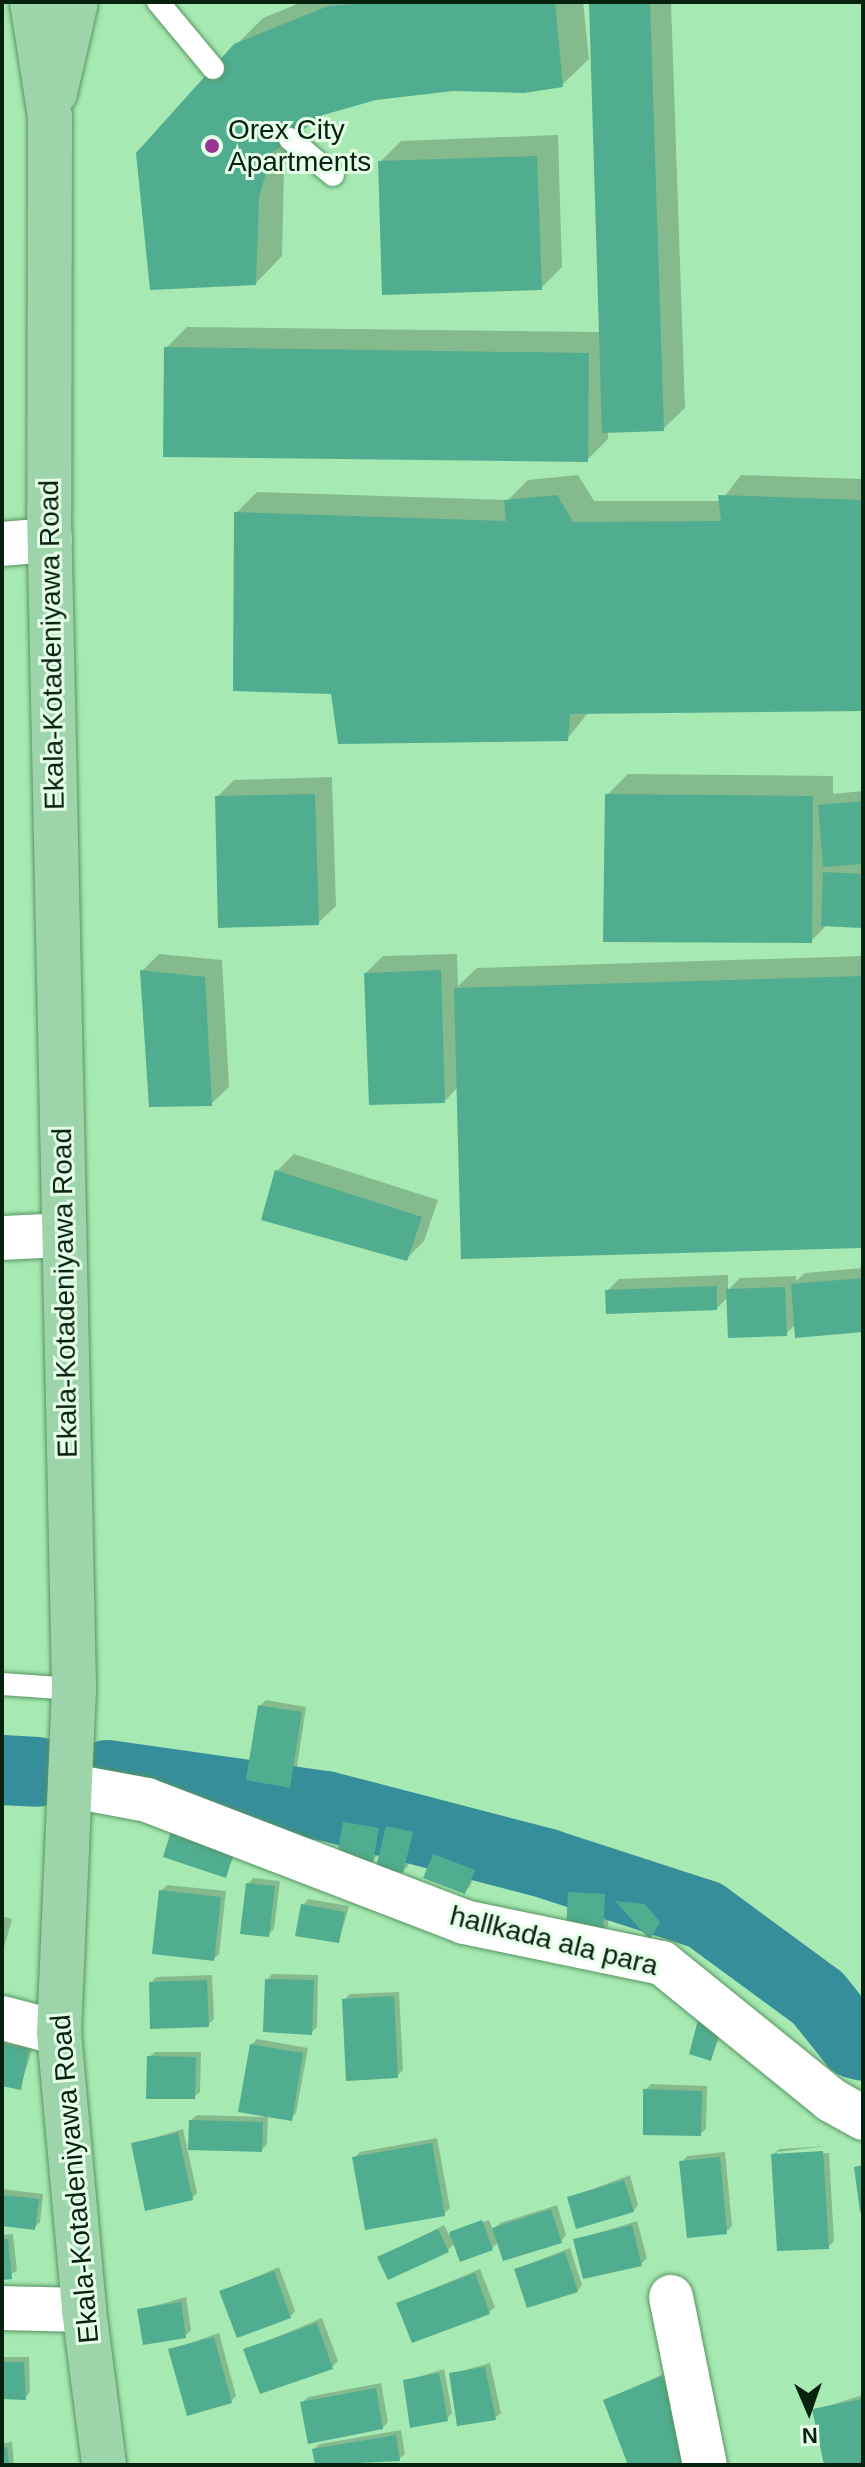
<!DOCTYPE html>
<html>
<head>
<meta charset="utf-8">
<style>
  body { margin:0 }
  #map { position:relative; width:865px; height:2467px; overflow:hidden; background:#a7e9b2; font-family:Arial,sans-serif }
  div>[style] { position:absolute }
  .shadow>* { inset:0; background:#0003 }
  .river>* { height:70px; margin:-35px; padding:0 35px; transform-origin:35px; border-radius:35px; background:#378e9b }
  .building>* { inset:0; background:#51ad8f }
  .roads { filter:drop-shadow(0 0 2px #559462) drop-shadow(0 0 2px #559462) }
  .service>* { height:22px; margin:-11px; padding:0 11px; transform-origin:11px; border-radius:11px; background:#fff }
  .minor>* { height:44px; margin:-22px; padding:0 22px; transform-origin:22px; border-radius:22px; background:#fff }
  .primary>* { height:44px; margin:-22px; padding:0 22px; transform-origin:22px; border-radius:22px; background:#9ed4aa }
  .dots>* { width:22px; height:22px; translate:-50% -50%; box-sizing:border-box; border:4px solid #e5ffe8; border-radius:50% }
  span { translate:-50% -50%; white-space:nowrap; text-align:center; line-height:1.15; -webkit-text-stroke:6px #e5ffe8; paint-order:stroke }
  .poi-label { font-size:28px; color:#06210d }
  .left { translate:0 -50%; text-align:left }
  .street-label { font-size:28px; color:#06210d }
  .frame { position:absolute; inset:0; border:4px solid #06210d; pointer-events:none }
  .north { position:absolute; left:769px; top:2371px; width:80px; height:80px; -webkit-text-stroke:6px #e5ffe8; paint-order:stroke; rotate:178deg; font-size:22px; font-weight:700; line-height:32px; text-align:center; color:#06210d }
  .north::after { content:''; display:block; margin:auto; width:28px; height:36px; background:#06210d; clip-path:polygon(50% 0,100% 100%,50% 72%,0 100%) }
</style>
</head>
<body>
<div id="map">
  <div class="shadow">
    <i style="clip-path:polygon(302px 2px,583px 2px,589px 59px,562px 85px,453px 89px,375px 98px,322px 113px,295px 133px,284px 169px,282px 256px,256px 283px,236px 45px,263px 18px)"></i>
    <i style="clip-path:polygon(590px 2px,671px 2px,685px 408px,663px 429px,608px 431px,608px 439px,587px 460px,166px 348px,187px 327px,601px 332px)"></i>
    <i style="clip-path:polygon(558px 135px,562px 267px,541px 288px,380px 162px,401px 141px)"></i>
    <i style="clip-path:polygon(578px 475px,594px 501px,721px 501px,741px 475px,863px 479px,863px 710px,589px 712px,567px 739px,332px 692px,236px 513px,257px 492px,508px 500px,528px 480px)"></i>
    <i style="clip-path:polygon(628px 774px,833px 776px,833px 794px,863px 791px,863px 926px,828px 924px,811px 941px,607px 795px)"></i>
    <i style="clip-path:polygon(332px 777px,336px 906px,318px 923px,217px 797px,234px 780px)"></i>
    <i style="clip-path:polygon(159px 954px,222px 960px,229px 1087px,211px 1104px,142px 971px)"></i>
    <i style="clip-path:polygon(457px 954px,458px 986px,477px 968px,863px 956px,863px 1246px,458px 1087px,445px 1101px,366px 973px,383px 956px)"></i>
    <i style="clip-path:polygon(294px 1154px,438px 1200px,424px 1241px,407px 1258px,277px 1171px)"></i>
    <i style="clip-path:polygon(863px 1268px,863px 1330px,796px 1324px,786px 1334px,729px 1296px,717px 1308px,607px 1291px,619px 1279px,728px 1275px,728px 1290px,740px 1278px,796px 1276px,796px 1281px,805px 1273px)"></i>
    <i style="clip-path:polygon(266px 1700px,306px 1707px,295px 1780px,290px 1786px,260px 1706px)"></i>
    <i style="clip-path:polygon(350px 1817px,384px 1823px,384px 1844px,393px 1822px,417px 1827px,408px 1866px,403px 1871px,382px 1851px,373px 1860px,345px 1823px)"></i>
    <i style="clip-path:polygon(239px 1846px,225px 1875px,165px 1856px)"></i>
    <i style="clip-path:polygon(440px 1850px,479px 1865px,477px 1869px,437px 1854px)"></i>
    <i style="clip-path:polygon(435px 1857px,476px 1873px,470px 1886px,465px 1892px)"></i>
    <i style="clip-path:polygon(253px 1878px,280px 1881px,274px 1929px,268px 1935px,248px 1884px)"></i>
    <i style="clip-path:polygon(167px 1885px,226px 1891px,219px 1954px,214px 1959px,161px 1891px)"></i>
    <i style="clip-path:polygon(576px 1887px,610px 1889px,608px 1926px,602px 1931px,570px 1893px)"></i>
    <i style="clip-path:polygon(623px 1897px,651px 1899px,665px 1916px,650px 1937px,618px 1902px)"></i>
    <i style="clip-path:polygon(308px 1899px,349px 1906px,339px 1941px,303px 1905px)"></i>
    <i style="clip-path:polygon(2px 1916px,12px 1919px,2px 1955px)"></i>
    <i style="clip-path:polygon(272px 1974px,318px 1975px,317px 2027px,311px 2033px,267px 1980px)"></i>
    <i style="clip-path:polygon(212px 1975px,214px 2019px,208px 2025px,151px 1983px,156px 1977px)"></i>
    <i style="clip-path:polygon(399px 1992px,403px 2070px,397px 2076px,344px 2000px,350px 1994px)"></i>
    <i style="clip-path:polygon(706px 2015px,726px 2021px,711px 2058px)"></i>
    <i style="clip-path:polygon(257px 2039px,308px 2048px,296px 2113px,291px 2119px,268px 2115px,267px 2144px,262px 2150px,191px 2120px,197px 2115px,264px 2117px,251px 2045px)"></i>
    <i style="clip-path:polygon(2px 2040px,34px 2044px,20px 2088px,2px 2084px)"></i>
    <i style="clip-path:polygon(155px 2052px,201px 2052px,200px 2092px,194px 2097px,149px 2057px)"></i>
    <i style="clip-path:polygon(651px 2084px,707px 2086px,706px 2129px,700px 2134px,645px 2090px)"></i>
    <i style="clip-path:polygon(183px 2129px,197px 2193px,192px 2198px,133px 2144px)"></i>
    <i style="clip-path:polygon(437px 2138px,450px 2208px,444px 2214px,354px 2158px,360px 2152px)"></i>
    <i style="clip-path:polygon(828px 2146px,777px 2152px,777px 2156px,829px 2153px,834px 2241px,828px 2247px,773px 2155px,779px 2149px)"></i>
    <i style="clip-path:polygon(725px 2152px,732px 2226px,726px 2232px,682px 2162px,687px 2156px)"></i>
    <i style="clip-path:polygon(630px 2175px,638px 2205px,633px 2211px,569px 2198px)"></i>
    <i style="clip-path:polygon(2px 2189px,43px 2194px,40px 2222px,34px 2228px,2px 2224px)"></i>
    <i style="clip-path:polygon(557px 2205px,566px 2235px,561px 2241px,499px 2242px,492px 2248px,455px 2243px,448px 2250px,380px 2258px,444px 2225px,449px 2235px,489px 2220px,493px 2230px,500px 2223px)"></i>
    <i style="clip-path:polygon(637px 2221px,647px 2258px,641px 2264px,576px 2240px)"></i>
    <i style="clip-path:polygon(13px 2234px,17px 2271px,2px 2278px,2px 2235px)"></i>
    <i style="clip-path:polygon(570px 2248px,582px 2285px,577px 2291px,516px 2269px)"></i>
    <i style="clip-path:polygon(279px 2267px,295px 2311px,290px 2317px,221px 2292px)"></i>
    <i style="clip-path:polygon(480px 2269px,495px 2307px,489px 2312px,399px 2303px)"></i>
    <i style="clip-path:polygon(186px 2297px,191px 2330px,185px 2336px,139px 2310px)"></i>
    <i style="clip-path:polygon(322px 2318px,338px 2361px,332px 2367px,246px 2350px)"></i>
    <i style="clip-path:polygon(219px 2333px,236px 2396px,231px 2401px,170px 2350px)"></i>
    <i style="clip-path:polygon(2px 2357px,29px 2357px,30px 2392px,25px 2398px,2px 2397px)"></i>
    <i style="clip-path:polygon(490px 2363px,501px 2413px,495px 2418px,451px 2374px)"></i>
    <i style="clip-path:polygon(444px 2369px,452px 2413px,447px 2419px,405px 2381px)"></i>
    <i style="clip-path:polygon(668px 2372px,704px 2465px,630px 2465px,605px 2400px)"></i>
    <i style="clip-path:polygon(381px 2383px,388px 2422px,382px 2428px,302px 2403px,308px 2397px)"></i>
    <i style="clip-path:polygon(863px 2395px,863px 2465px,826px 2465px,815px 2410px)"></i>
    <i style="clip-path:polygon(401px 2430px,405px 2454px,399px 2459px,317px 2465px,314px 2449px,320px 2444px)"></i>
    <i style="clip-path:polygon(12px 2442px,14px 2465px,2px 2465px,2px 2443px)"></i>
  </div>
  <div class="river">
    <i style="left:2px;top:1770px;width:35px;rotate:3deg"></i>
    <i style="left:107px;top:1775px;width:221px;rotate:8.1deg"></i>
    <i style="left:326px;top:1806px;width:229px;rotate:14.6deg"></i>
    <i style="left:548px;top:1864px;width:165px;rotate:18deg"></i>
    <i style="left:705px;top:1915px;width:140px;rotate:36.3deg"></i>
    <i style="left:818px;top:1998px;width:58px;rotate:51.3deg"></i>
    <i style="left:854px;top:2043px;width:9px;rotate:18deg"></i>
  </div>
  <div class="building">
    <i style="clip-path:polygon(381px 2px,555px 2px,563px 87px,524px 93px,453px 91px,376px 100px,323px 115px,272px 153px,259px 197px,256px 285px,150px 290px,136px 153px,234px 44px,328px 6px)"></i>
    <i style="clip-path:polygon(589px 2px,650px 2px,664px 431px,602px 433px)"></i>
    <i style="clip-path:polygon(537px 156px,542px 290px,382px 295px,378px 161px)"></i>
    <i style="clip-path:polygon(164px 347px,589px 353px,588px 462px,163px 457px)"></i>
    <i style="clip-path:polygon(557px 495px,573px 522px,721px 521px,718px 495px,863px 500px,863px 711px,570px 714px,568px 741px,338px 744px,331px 694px,233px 691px,234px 512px,506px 521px,504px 500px)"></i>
    <i style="clip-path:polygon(315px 794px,319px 925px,218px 928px,215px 796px)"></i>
    <i style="clip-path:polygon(605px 794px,813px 796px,812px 943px,603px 942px)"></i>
    <i style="clip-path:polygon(863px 801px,863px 864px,823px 867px,818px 805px)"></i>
    <i style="clip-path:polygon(823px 872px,863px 874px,863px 928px,821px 926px)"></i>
    <i style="clip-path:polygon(140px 970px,205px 977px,212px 1106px,149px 1107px)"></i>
    <i style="clip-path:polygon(441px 970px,445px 1103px,369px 1105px,364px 973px)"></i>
    <i style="clip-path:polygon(863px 976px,863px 1248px,461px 1259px,454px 988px)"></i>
    <i style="clip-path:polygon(275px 1170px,422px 1217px,407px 1261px,261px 1220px)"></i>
    <i style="clip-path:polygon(863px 1278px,863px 1332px,795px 1338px,791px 1284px)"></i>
    <i style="clip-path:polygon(717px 1286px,717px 1310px,606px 1314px,605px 1290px)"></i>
    <i style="clip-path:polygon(785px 1287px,787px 1336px,728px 1338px,726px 1289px)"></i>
    <i style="clip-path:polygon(258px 1705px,302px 1712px,290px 1788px,246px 1780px)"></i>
    <i style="clip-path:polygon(343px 1822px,379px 1828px,373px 1862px,337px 1856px)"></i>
    <i style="clip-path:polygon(386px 1826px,413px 1832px,403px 1873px,376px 1867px)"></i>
    <i style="clip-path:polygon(171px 1831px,234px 1852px,226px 1878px,163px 1857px)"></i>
    <i style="clip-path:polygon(433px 1854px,475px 1870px,465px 1894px,423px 1878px)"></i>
    <i style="clip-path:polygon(246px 1883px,275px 1886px,269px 1937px,240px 1934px)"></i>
    <i style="clip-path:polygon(159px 1890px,221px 1897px,214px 1961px,152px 1954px)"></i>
    <i style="clip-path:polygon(568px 1892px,605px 1894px,603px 1933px,566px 1932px)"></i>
    <i style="clip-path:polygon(615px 1901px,645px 1904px,660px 1922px,650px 1940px)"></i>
    <i style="clip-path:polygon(301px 1904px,345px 1912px,339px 1943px,295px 1936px)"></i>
    <i style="clip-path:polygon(265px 1979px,314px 1980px,312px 2035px,263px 2032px)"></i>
    <i style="clip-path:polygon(207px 1980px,209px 2027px,150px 2029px,149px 1982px)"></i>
    <i style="clip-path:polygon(394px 1996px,398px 2078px,346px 2081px,342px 1999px)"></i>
    <i style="clip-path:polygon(698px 2020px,721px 2026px,711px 2061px,689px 2054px)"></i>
    <i style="clip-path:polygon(2px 2044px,29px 2049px,21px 2090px,2px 2086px)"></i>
    <i style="clip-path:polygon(250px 2044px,303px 2053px,292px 2121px,238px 2112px)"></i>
    <i style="clip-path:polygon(147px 2056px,196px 2057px,195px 2099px,146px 2099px)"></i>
    <i style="clip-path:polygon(643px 2089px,702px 2091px,701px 2136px,643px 2135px)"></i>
    <i style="clip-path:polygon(189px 2120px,263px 2122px,262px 2152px,188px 2150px)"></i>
    <i style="clip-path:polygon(178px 2133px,193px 2200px,145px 2211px,131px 2143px)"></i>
    <i style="clip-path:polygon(432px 2143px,445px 2216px,365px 2230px,352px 2157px)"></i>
    <i style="clip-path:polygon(823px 2151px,829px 2249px,777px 2251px,771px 2154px)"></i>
    <i style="clip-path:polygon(720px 2157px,727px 2234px,687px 2238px,679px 2161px)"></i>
    <i style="clip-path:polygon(863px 2165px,863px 2211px,860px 2212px,854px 2167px)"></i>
    <i style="clip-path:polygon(624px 2180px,634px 2212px,576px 2229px,567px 2197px)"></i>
    <i style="clip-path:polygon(2px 2195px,39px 2199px,35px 2230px,2px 2226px)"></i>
    <i style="clip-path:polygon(551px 2209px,562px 2243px,503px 2261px,492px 2228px)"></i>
    <i style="clip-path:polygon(482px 2220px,493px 2250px,460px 2262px,449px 2232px)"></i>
    <i style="clip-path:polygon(632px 2225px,642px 2266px,583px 2279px,573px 2239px)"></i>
    <i style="clip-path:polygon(438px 2229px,449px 2252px,388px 2280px,377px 2257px)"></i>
    <i style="clip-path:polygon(2px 2239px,8px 2239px,12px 2279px,2px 2280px)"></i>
    <i style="clip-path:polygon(565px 2252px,578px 2292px,527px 2308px,514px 2269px)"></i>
    <i style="clip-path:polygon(274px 2271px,291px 2318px,237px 2338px,219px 2291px)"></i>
    <i style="clip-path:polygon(475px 2273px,490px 2314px,412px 2343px,396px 2303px)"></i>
    <i style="clip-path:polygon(181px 2302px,186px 2338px,143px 2345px,137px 2309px)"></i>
    <i style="clip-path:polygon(317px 2323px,333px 2369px,260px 2394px,243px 2349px)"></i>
    <i style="clip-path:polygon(214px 2337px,232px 2403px,187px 2416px,168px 2349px)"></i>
    <i style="clip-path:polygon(2px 2362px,24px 2362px,26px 2400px,2px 2399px)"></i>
    <i style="clip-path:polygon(485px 2367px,496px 2420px,457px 2426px,449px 2373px)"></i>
    <i style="clip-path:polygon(439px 2373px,448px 2421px,410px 2428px,403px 2380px)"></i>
    <i style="clip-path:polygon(662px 2376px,696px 2465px,628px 2465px,603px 2400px)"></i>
    <i style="clip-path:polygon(376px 2388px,383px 2429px,308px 2444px,300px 2402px)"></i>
    <i style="clip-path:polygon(863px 2399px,863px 2465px,824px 2465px,812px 2409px)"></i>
    <i style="clip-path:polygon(396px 2435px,400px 2461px,315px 2465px,312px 2449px)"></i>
    <i style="clip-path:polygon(7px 2447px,9px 2465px,2px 2465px,2px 2448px)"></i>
  </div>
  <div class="roads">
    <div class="service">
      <i style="left:158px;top:2px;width:86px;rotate:50.2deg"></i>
      <i style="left:290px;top:139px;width:56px;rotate:39.9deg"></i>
      <i style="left:2px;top:1684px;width:72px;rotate:4deg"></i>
    </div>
    <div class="minor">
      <i style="left:2px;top:544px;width:48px;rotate:-4.8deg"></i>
      <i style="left:2px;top:1238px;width:62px;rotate:-2.8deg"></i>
      <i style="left:72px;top:1786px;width:76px;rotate:10.6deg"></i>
      <i style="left:147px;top:1800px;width:340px;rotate:21deg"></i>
      <i style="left:464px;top:1922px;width:202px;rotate:11.7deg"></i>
      <i style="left:662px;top:1963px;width:218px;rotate:39deg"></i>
      <i style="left:831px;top:2100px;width:37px;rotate:29deg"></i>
      <i style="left:2px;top:2018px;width:59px;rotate:14.7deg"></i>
      <i style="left:671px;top:2297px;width:171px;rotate:78.6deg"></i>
      <i style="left:2px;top:2308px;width:82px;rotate:1.4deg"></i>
    </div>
    <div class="primary">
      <i style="left:32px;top:2px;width:116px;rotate:81.1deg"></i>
      <i style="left:50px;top:117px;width:394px;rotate:90.1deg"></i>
      <i style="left:49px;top:511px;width:1178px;rotate:88.78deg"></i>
      <i style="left:74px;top:1689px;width:344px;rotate:92.5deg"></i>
      <i style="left:59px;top:2033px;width:278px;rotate:84.8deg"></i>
      <i style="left:84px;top:2310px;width:156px;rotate:82.6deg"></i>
      <i style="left:55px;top:93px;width:93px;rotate:-77deg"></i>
    </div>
  </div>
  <div class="dots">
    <i style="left:212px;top:146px;background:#9b3397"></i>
  </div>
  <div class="poi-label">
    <span class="left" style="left:228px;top:146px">Orex City<br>Apartments</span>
  </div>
  <div class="street-label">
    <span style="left:52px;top:645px;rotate:-91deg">Ekala-Kotadeniyawa Road</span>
    <span style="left:65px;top:1293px;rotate:-91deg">Ekala-Kotadeniyawa Road</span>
    <span style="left:554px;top:1941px;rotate:14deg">hallkada ala para</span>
    <span style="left:75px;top:2179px;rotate:-95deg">Ekala-Kotadeniyawa Road</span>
  </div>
  <div class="frame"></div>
  <div class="north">N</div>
</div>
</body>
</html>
